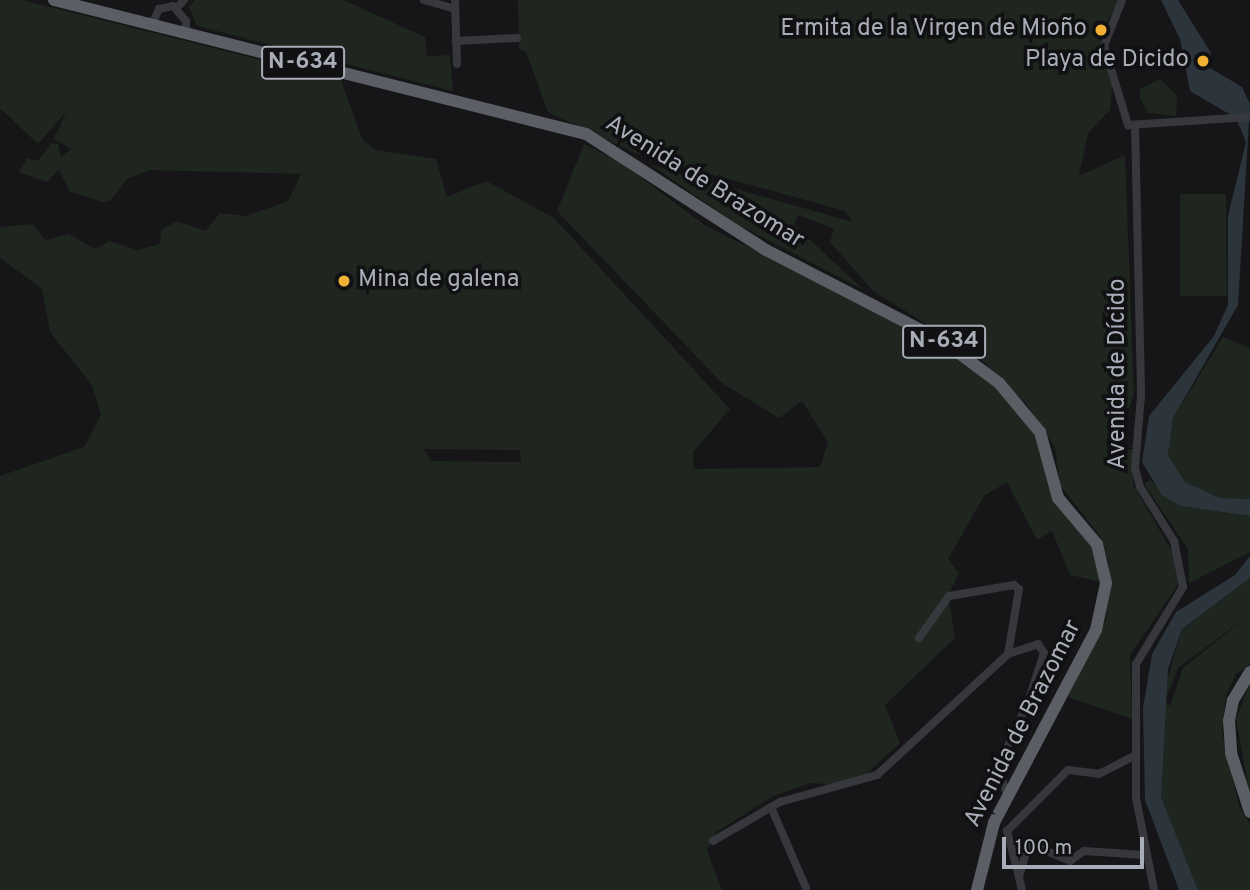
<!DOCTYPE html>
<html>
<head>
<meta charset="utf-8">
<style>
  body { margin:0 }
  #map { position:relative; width:1250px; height:890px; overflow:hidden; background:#161618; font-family:Overpass,sans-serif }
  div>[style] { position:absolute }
  .green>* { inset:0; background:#1e261f }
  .water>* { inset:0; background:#2c353c }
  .minor>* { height:8px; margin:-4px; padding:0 4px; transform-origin:4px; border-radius:4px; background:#37383d }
  .trunk>* { height:12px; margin:-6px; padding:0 6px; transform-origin:6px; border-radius:6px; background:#5b5e65 }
  .dots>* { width:19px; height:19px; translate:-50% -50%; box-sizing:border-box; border:4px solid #111113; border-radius:50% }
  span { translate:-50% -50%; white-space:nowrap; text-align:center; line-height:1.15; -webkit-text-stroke:7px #111113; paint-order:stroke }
  .shield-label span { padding:2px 5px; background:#111113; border:2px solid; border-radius:5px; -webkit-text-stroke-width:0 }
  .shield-label { font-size:23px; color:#a8adb8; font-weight:700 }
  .poi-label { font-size:24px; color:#a8adb8 }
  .right { translate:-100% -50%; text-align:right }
  .left { translate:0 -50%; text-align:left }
  .street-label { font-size:24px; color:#a8adb8 }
  .scale { position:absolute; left:1002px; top:837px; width:142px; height:32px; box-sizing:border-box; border:4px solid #a8adb8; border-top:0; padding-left:9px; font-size:21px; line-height:24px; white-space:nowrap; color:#a8adb8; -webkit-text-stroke:5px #111113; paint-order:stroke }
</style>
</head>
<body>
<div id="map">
  <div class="green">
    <i style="clip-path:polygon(evenodd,0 0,22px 0,341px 80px,362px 139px,375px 150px,436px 159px,447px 197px,486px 181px,554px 218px,730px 409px,693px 452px,694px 469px,820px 467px,828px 442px,802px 401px,779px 418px,722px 383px,557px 211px,584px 144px,620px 162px,706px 226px,928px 336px,1004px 392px,1042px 445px,1053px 500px,1094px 548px,1103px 582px,1070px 575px,1052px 531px,1037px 540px,1007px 482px,984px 496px,948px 559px,959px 573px,948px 595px,955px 638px,885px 705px,900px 743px,853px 786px,811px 783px,773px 796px,715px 833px,707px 850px,722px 890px,0 890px,0 476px,84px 447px,101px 415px,92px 385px,50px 332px,42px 289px,0 258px,0 227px,33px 224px,45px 240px,69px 234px,95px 249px,109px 241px,137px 250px,160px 244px,161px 230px,177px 221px,206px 231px,220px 213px,246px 216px,288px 201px,301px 174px,150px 170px,128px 178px,110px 201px,102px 202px,69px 191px,59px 169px,47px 182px,19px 172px,27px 158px,38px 161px,51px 143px,58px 144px,61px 157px,71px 149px,54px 139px,66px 112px,38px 144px,0 108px,0 0,423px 449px,520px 450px,521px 462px,432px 461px,423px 449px)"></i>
    <i style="clip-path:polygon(195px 0,343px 0,425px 37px,427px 56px,450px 55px,453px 91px,197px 26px,189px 7px)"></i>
    <i style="clip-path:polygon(518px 0,1119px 0,1099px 37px,1113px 76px,1110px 110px,1088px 133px,1079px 176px,1125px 155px,1134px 393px,1130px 407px,1112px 421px,1106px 445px,1133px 446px,1133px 485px,1179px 563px,1177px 586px,1130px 655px,1132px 719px,1068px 697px,1106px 619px,1109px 564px,1101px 537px,1060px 485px,1055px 447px,1027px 405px,978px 356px,873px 291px,830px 242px,834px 229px,798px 215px,794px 225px,864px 290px,737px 224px,651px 165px,853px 222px,845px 211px,635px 153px,548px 112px,526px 52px,519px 50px)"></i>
    <i style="clip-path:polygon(1160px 79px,1177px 95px,1176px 116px,1148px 113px,1140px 98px,1140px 89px)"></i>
    <i style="clip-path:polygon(1180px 194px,1226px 194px,1227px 296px,1180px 296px)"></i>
    <i style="clip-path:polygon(1223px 337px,1250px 348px,1250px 499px,1220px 498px,1185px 482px,1168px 455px,1173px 418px)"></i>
    <i style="clip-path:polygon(1150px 480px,1181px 506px,1250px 516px,1250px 552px,1189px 583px,1188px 549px,1144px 484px)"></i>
    <i style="clip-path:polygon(evenodd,1250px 578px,1250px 665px,1236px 674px,1226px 694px,1222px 732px,1239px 806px,1250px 824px,1250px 890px,1198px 890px,1161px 797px,1162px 698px,1182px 629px,1250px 578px,1248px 616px,1183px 668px,1170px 706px,1165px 701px,1178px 668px,1248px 616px)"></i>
    <i style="clip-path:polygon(1250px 682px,1250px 797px,1236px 719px)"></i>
  </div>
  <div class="water">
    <i style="clip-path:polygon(1161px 0,1178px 0,1211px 53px,1210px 68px,1242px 87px,1250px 104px,1238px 305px,1173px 418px,1168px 455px,1185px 482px,1220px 498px,1250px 499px,1250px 516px,1181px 506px,1162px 495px,1142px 462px,1149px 416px,1214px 336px,1228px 305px,1228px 216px,1246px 142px,1236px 118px,1190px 91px,1180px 39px)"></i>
    <i style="clip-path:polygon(1250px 556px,1250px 578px,1182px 629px,1168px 669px,1161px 797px,1198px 890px,1179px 890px,1145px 800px,1143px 708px,1152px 654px,1176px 612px,1235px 575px)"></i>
  </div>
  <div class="minor">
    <i style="left:424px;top:0;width:29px;rotate:16deg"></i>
    <i style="left:455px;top:0;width:64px;rotate:88.2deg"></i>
    <i style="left:1122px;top:0;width:49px;rotate:111.4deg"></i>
    <i style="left:1104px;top:46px;width:83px;rotate:73.1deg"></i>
    <i style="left:1128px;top:125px;width:122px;rotate:-3.8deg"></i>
    <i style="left:177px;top:8px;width:11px;rotate:-49deg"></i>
    <i style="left:152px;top:24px;width:17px;rotate:-65deg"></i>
    <i style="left:159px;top:9px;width:14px;rotate:-12deg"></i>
    <i style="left:173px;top:6px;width:20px;rotate:49deg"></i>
    <i style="left:186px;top:21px;width:11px;rotate:90deg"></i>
    <i style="left:456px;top:41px;width:61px;rotate:-2.8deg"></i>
    <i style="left:1135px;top:125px;width:271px;rotate:88.7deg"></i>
    <i style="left:1141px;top:396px;width:72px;rotate:94.8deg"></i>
    <i style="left:1135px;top:468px;width:20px;rotate:75deg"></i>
    <i style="left:1140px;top:487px;width:64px;rotate:57.8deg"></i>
    <i style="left:1174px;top:541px;width:47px;rotate:78.9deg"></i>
    <i style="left:1183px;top:587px;width:90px;rotate:121.4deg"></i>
    <i style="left:1136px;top:664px;width:134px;rotate:90deg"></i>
    <i style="left:1136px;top:798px;width:94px;rotate:78.9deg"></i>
    <i style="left:919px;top:638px;width:52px;rotate:-54.5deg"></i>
    <i style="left:949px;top:596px;width:66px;rotate:-9.6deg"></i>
    <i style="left:1014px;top:585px;width:6px;rotate:39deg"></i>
    <i style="left:1019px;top:589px;width:66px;rotate:99.6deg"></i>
    <i style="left:771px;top:807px;width:88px;rotate:66.6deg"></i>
    <i style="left:713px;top:841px;width:78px;rotate:-30.2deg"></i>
    <i style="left:780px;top:802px;width:101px;rotate:-15.6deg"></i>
    <i style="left:877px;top:775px;width:178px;rotate:-42.7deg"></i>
    <i style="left:1008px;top:654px;width:32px;rotate:-18deg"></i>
    <i style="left:1038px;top:644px;width:11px;rotate:56deg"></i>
    <i style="left:1044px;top:653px;width:52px;rotate:108.1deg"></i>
    <i style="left:1028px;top:702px;width:72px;rotate:114.4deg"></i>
    <i style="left:998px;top:768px;width:28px;rotate:71deg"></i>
    <i style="left:1019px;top:877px;width:48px;rotate:-104.6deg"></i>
    <i style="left:1007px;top:831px;width:86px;rotate:-45deg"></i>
    <i style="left:1068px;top:770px;width:31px;rotate:7deg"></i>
    <i style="left:1099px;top:774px;width:42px;rotate:-27.2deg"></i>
    <i style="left:1022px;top:890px;width:13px;rotate:-103deg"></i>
    <i style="left:1019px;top:877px;width:35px;rotate:-74deg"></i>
    <i style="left:1029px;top:843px;width:45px;rotate:23.7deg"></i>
    <i style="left:1070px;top:861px;width:17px;rotate:-36deg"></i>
    <i style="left:1084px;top:851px;width:60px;rotate:3.8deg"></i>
  </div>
  <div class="trunk">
    <i style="left:54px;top:0;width:549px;rotate:14.14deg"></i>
    <i style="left:586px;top:134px;width:214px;rotate:32.8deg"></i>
    <i style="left:766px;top:250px;width:200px;rotate:27.3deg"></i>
    <i style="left:944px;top:342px;width:69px;rotate:36.7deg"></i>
    <i style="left:999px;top:383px;width:64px;rotate:50.1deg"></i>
    <i style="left:1040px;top:432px;width:68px;rotate:74.7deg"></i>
    <i style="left:1058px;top:498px;width:60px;rotate:49.7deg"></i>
    <i style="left:1097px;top:544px;width:40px;rotate:77deg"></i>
    <i style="left:1106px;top:583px;width:48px;rotate:102deg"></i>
    <i style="left:1096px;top:630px;width:218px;rotate:117.9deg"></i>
    <i style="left:994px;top:823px;width:69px;rotate:104.2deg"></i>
    <i style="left:1250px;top:672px;width:33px;rotate:121deg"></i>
    <i style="left:1233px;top:700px;width:21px;rotate:101deg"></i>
    <i style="left:1229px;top:721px;width:32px;rotate:86deg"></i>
    <i style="left:1231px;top:753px;width:62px;rotate:72.1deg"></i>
  </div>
  <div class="dots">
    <i style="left:1101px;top:30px;background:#f2b134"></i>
    <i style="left:1203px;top:61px;background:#f2b134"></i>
    <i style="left:344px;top:281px;background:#f2b134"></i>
  </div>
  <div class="shield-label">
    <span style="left:303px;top:63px">N-634</span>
    <span style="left:944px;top:342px">N-634</span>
  </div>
  <div class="poi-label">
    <span class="right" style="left:1087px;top:30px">Ermita de la Virgen de Mioño</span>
    <span class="right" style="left:1189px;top:61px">Playa de Dicido</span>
    <span class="left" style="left:358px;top:281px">Mina de galena</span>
  </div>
  <div class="street-label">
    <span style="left:704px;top:183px;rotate:32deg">Avenida de Brazomar</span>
    <span style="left:1119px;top:374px;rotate:-90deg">Avenida de Dícido</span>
    <span style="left:1024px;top:724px;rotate:-63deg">Avenida de Brazomar</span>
  </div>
  <div class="scale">100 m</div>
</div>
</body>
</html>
